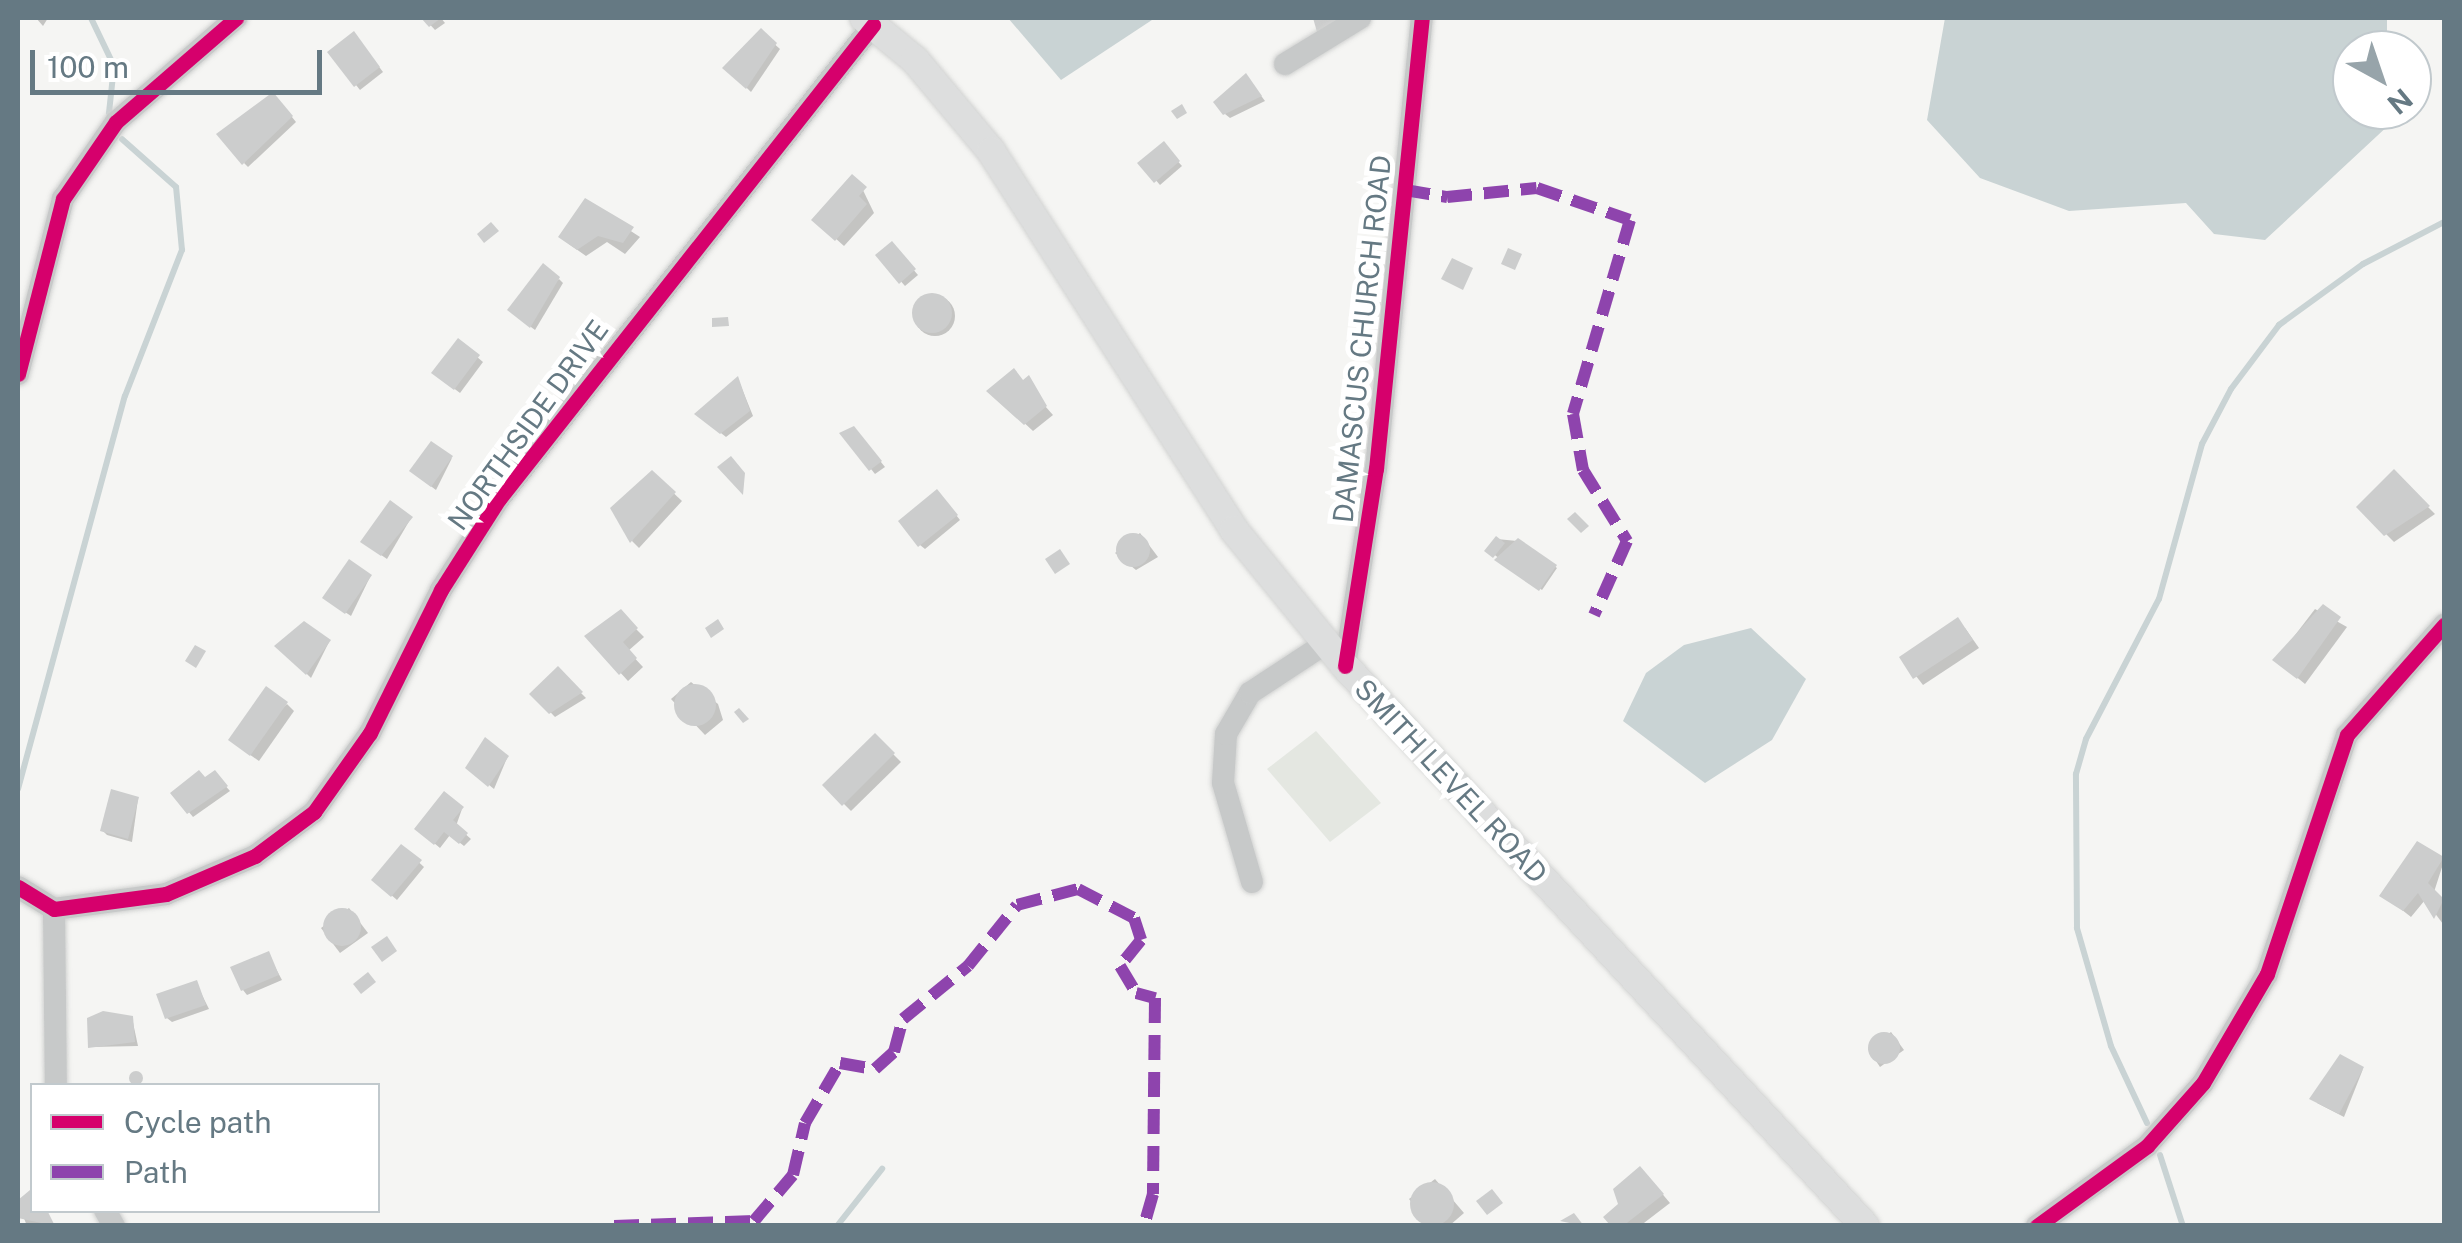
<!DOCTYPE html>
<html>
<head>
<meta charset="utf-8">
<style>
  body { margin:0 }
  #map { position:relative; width:2462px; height:1243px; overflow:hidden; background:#f5f5f3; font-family:"Public Sans",sans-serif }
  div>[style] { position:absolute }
  .green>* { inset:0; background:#e4e7e1 }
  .water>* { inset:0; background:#c9d3d4 }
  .shadow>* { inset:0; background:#0003 }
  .round { border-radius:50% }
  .stream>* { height:6px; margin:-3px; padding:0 3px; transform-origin:3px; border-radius:3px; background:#c9d3d4 }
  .building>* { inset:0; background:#cccdcd }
  .roads { filter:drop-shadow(0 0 2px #d1d2d1) drop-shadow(0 0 2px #d1d2d1) }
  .minor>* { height:22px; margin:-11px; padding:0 11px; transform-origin:11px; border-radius:11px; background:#c7c9c9 }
  .major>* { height:28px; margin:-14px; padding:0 14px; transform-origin:14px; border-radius:14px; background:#dddede }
  .quiet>* { height:12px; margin-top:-6px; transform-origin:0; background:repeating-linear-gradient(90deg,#8e44ad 0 25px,transparent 0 37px) }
  .cycleway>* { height:15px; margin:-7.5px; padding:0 7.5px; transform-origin:7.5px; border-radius:7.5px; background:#d6006c }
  span { translate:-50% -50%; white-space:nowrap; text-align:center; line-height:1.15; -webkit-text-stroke:10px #fff; paint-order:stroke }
  .street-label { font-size:28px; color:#657983 }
  .frame { position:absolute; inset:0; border:20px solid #657983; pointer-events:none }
  .legend { position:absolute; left:30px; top:1083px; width:350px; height:130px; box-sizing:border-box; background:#fff; border:2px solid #c1c9cd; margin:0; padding:12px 18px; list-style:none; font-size:30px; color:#657983 }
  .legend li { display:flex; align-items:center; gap:20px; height:50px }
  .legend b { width:50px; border:2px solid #c1c9cd }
  .north { position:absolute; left:2332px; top:30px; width:100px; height:100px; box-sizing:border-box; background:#fff; border:2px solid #c1c9cd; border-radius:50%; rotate:140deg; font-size:28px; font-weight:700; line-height:40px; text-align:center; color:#657983 }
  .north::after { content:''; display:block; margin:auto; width:35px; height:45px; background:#97a4aa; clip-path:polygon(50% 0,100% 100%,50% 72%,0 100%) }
  .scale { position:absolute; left:30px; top:50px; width:292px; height:45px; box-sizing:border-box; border:5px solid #657983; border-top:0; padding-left:12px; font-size:30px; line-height:35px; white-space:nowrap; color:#657983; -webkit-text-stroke:8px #fff; paint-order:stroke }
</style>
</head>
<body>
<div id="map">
  <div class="green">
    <i style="clip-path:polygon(1316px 731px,1381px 803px,1330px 842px,1267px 769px)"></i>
  </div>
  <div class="water">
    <i style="clip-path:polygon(1008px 18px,1155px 18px,1061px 80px)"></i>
    <i style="clip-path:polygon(1945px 18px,2387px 18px,2387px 50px,2352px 50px,2352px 110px,2405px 110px,2265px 240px,2214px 234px,2186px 203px,2069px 211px,1980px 178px,1927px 120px)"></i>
    <i style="clip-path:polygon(1751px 628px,1806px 679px,1772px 740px,1705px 783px,1623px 721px,1646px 673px,1684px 645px)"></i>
  </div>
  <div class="shadow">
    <i style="clip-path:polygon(36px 18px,48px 18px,43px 26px)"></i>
    <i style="clip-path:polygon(424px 18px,441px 18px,445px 23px,435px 30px)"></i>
    <i style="clip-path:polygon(761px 32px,780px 49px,751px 92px,726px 68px)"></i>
    <i style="clip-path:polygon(358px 39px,383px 72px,360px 90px,356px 85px)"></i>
    <i style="clip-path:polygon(1250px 81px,1265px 101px,1230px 118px,1225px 114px)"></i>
    <i style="clip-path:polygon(278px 100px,296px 122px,248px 167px,244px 163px)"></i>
    <i style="clip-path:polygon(1163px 145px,1182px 166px,1160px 185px,1141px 163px)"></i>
    <i style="clip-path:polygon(860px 184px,874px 213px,844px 246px,815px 220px)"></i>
    <i style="clip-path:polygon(586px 202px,640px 237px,625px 254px,607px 242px,586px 256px,569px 244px)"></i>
    <i style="clip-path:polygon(892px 245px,918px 275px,905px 286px,879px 256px)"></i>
    <i style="clip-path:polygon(559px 279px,563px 283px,535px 330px,515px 315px)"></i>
    <i class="round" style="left:915px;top:296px;width:40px;height:40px"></i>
    <i style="clip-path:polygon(458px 341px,483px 362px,460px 393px,439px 377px)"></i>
    <i style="clip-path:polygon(738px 379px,753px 416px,726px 437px,702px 418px)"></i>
    <i style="clip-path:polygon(1021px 379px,1053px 415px,1033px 431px,990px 391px)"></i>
    <i style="clip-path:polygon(843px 434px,858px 434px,885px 467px,875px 474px)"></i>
    <i style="clip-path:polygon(452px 458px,436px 490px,417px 476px)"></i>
    <i style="clip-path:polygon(652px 473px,682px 501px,639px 548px,632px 541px)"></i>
    <i style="clip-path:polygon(2394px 473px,2435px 514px,2394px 542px,2359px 507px)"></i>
    <i style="clip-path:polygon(942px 497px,960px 520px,925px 549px,920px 545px)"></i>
    <i style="clip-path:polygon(411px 518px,387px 559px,368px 546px)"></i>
    <i style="clip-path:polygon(1140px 533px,1158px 557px,1136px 570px,1115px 553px)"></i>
    <i style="clip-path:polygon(1497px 539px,1517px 541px,1557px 568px,1542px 590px,1488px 550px)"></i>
    <i style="clip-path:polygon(370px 577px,351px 616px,330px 602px)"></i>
    <i style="clip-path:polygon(2315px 609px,2347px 627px,2305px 684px,2276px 660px)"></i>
    <i style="clip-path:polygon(620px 613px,644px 637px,628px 651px,643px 667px,628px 681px,588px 637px)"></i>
    <i style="clip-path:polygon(1965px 628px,1979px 648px,1923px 685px,1902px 658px)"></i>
    <i style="clip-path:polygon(329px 642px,311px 678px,278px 646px)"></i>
    <i style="clip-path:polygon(558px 670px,586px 698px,555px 717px,533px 694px)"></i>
    <i style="clip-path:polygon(691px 682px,718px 704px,723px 720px,705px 735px,671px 699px)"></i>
    <i style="clip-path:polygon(287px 704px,294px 711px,259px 761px,239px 747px)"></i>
    <i style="clip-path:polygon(875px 736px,901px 762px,851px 811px,825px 785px)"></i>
    <i style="clip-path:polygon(507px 758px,494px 789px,468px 768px)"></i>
    <i style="clip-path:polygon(214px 773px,230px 791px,193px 817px,174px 794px)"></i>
    <i style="clip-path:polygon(138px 799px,132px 842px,107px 835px,103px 831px)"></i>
    <i style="clip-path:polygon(462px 809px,456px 826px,471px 839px,464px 846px,450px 835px,440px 848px,422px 833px)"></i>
    <i style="clip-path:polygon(2418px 845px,2444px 861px,2434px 892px,2444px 902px,2443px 924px,2425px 900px,2411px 917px,2383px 895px)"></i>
    <i style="clip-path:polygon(402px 847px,424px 867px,397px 900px,374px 880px)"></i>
    <i style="clip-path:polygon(349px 908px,368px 933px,340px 953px,321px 928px)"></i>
    <i style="clip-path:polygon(268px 954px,282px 980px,247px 995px,243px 990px)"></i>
    <i style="clip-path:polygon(196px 983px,209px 1009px,172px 1022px,167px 1018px)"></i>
    <i style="clip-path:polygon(132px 1018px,138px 1046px,91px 1047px)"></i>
    <i style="clip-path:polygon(1891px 1032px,1904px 1050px,1880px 1067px,1868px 1049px)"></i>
    <i style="clip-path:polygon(2363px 1069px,2344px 1117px,2317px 1103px)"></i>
    <i style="clip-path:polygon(1648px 1177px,1670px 1203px,1640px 1226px,1615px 1226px,1606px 1217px)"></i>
    <i style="clip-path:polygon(1435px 1179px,1464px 1213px,1449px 1226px,1429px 1226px,1409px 1199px)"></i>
    <i style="clip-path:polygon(30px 1193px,32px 1210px,57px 1226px,27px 1226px,18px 1203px)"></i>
  </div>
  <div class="stream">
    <i style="left:91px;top:18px;width:53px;rotate:64.4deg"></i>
    <i style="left:114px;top:66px;width:47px;rotate:96.1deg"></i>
    <i style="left:18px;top:789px;width:407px;rotate:-74.8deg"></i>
    <i style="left:125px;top:396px;width:157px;rotate:-68.7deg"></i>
    <i style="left:182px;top:250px;width:63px;rotate:-95.4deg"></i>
    <i style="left:176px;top:187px;width:72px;rotate:-138.4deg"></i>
    <i style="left:2147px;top:1123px;width:85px;rotate:-115.1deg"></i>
    <i style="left:2111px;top:1046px;width:123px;rotate:-106.1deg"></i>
    <i style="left:2077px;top:928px;width:154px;rotate:-90.4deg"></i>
    <i style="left:2076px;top:774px;width:36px;rotate:-74deg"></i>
    <i style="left:2086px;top:739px;width:158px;rotate:-62.5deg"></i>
    <i style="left:2159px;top:599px;width:161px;rotate:-74.5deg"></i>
    <i style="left:2202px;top:444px;width:62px;rotate:-62.2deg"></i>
    <i style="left:2231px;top:389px;width:80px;rotate:-53.1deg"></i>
    <i style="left:2279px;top:325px;width:104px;rotate:-36deg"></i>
    <i style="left:2363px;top:264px;width:91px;rotate:-27.4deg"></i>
    <i style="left:2160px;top:1155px;width:75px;rotate:72.1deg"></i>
    <i style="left:837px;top:1226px;width:73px;rotate:-51.7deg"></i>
  </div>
  <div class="building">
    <i style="clip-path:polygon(421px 18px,441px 18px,429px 27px)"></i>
    <i style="clip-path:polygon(1313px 18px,1340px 18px,1317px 32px)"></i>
    <i style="clip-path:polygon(761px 28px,777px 43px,746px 89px,722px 68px)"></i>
    <i style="clip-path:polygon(354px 31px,380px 67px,354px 87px,327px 52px)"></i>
    <i style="clip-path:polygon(1246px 73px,1262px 96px,1223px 115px,1213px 102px)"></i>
    <i style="clip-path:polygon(273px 92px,293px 116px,242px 165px,216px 134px)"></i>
    <i style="clip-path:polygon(1182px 104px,1187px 113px,1177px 119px,1171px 111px)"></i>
    <i style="clip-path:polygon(1164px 141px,1180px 161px,1154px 183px,1137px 163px)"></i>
    <i style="clip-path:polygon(852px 174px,867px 187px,859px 196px,867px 204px,835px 241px,811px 220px)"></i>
    <i style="clip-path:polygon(585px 198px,634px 227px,623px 243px,598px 236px,577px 250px,558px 237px)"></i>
    <i style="clip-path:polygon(491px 222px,499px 231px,484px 243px,477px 234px)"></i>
    <i style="clip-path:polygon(892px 241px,916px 269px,899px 284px,875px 255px)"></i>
    <i style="clip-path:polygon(1508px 248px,1522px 254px,1515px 270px,1501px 264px)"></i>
    <i style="clip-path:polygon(1452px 258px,1473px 268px,1463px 290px,1441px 279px)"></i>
    <i style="clip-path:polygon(543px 263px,560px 277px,530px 328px,507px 310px)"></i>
    <i class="round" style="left:912px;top:293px;width:40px;height:40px"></i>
    <i style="clip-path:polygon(728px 317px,729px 326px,712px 327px,712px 318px)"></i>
    <i style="clip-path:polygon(458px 338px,480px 355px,454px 390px,431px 373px)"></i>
    <i style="clip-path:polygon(1014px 368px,1023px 380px,1029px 375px,1047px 406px,1024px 425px,986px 391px)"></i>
    <i style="clip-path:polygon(738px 376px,750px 411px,720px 434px,694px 414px)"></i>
    <i style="clip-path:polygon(854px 426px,882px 461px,869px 471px,839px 433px)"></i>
    <i style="clip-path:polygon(431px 441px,453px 456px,431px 487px,409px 471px)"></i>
    <i style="clip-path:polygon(731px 456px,745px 473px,743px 495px,717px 467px)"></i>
    <i style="clip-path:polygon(2394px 469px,2430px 506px,2384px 536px,2356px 507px)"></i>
    <i style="clip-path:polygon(652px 470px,676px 492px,630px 543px,610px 508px)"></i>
    <i style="clip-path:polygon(937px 489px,958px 515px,918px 547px,898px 521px)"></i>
    <i style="clip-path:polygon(390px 500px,413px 517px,381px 556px,360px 542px)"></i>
    <i style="clip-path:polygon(1575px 512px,1589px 526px,1581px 533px,1567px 519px)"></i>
    <i class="round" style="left:1116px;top:533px;width:34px;height:34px"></i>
    <i style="clip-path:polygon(1496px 536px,1505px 543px,1493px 558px,1484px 551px)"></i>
    <i style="clip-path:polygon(1518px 538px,1557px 565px,1539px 591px,1494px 560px)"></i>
    <i style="clip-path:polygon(1060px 549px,1070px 564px,1055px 574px,1045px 559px)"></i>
    <i style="clip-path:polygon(349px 559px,372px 575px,345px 614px,322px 598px)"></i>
    <i style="clip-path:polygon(2323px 604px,2341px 617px,2297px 679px,2272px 660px)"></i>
    <i style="clip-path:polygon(621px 609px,638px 628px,623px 642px,637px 658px,619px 675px,584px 636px)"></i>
    <i style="clip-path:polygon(1958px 617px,1973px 640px,1913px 679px,1899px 657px)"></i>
    <i style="clip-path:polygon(718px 619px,724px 629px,711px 638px,705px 628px)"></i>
    <i style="clip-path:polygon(304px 621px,331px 640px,306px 675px,274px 646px)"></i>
    <i style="clip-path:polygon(195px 645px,206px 651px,196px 668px,185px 661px)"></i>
    <i style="clip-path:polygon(558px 666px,583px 692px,549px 714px,529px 694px)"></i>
    <i class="round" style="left:674px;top:684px;width:42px;height:42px"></i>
    <i style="clip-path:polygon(266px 686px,288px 702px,250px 756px,228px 740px)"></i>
    <i style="clip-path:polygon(739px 708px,749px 719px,743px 723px,734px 712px)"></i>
    <i style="clip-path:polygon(875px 733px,895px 753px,842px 806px,822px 785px)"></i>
    <i style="clip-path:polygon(485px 737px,509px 756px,488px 787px,465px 768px)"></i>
    <i style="clip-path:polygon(199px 770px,205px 777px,215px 770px,228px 786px,187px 814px,170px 793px)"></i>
    <i style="clip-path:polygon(111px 789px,139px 797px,128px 839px,100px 831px)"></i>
    <i style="clip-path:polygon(444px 791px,464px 807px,453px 820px,468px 833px,459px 844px,444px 832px,434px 845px,414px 829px)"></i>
    <i style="clip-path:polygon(2417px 841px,2444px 857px,2428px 883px,2444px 899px,2434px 919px,2418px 893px,2403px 911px,2379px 896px)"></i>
    <i style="clip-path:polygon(401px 844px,422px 860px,391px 897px,371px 880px)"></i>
    <i class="round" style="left:323px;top:908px;width:38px;height:38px"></i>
    <i style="clip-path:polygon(387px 936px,397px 951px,382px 962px,371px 947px)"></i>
    <i style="clip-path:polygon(269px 951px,279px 975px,241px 991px,230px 967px)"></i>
    <i style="clip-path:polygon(368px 972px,376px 982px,361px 994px,353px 984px)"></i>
    <i style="clip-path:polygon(197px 980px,206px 1005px,165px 1019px,156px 994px)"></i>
    <i style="clip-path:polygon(103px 1011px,133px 1016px,135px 1042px,88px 1048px,87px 1018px)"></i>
    <i class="round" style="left:1868px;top:1032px;width:32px;height:32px"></i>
    <i style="clip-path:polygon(2340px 1054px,2364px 1067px,2339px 1114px,2309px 1099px)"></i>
    <i class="round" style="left:129px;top:1071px;width:14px;height:14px"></i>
    <i style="clip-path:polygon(1640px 1166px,1664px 1194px,1623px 1226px,1609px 1224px,1603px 1217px,1618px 1204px,1613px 1189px)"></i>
    <i class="round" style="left:1410px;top:1182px;width:44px;height:44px"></i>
    <i style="clip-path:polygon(1492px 1189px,1503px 1203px,1487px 1215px,1476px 1201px)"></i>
    <i style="clip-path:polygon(30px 1190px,32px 1210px,47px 1210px,55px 1226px,18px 1218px,18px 1200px)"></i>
    <i style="clip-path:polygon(1574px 1213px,1584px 1226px,1560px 1221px)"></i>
  </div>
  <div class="roads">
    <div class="minor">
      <i style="left:1285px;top:64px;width:88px;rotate:-31.5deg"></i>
      <i style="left:18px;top:374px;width:181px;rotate:-75.6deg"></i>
      <i style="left:63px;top:199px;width:93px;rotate:-55.5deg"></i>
      <i style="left:116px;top:122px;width:159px;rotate:-40.9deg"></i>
      <i style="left:1345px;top:666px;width:199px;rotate:-81.1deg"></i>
      <i style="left:1376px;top:469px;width:453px;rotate:-84.2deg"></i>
      <i style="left:1252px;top:882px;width:103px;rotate:-106.3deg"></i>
      <i style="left:1223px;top:783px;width:49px;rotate:-86.5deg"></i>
      <i style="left:1226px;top:734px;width:48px;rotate:-59.7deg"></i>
      <i style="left:1250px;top:693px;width:91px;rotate:-33.3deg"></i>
      <i style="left:18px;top:887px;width:42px;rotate:31.4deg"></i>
      <i style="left:54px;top:909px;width:113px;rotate:-7.6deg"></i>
      <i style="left:166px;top:894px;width:97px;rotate:-23.1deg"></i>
      <i style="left:255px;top:856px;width:74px;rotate:-36.7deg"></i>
      <i style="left:314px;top:812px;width:97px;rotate:-54.7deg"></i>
      <i style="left:370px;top:733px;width:160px;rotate:-63.6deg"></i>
      <i style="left:441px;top:590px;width:108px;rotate:-57.5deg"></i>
      <i style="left:499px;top:499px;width:604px;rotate:-51.73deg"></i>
      <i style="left:54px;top:909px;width:177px;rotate:89.4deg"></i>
      <i style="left:105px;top:1210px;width:18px;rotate:61deg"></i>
      <i style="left:2037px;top:1226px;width:136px;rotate:-36deg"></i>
      <i style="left:2147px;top:1146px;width:84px;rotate:-48.4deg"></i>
      <i style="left:2203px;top:1083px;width:126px;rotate:-59.6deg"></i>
      <i style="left:2267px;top:974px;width:252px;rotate:-71.5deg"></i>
      <i style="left:2347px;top:735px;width:147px;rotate:-48.6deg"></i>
    </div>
    <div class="major">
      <i style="left:864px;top:18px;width:66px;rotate:39.5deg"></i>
      <i style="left:915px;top:60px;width:119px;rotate:50.1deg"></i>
      <i style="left:991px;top:151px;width:450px;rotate:57.3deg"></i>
      <i style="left:1234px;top:530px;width:176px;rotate:50.8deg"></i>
      <i style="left:1345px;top:666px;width:764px;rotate:47.12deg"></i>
    </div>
  </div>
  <div class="quiet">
    <i style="left:1405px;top:190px;width:43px;rotate:9.5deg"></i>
    <i style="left:1447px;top:197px;width:90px;rotate:-5.7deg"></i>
    <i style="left:1537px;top:188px;width:98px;rotate:19deg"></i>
    <i style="left:1630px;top:220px;width:202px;rotate:106.4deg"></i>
    <i style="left:1573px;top:414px;width:57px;rotate:79.9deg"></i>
    <i style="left:1583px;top:470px;width:84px;rotate:58.2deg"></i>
    <i style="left:1627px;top:541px;width:81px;rotate:114deg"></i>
    <i style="left:614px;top:1226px;width:140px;rotate:-2deg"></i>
    <i style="left:754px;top:1221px;width:60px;rotate:-49.7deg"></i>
    <i style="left:793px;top:1175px;width:53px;rotate:-77deg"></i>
    <i style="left:805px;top:1123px;width:69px;rotate:-59.7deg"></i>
    <i style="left:840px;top:1063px;width:36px;rotate:10deg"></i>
    <i style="left:875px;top:1069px;width:25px;rotate:-42deg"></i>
    <i style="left:894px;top:1052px;width:34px;rotate:-75deg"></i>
    <i style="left:903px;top:1019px;width:84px;rotate:-39.2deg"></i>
    <i style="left:968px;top:966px;width:78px;rotate:-51.2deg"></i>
    <i style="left:1017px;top:905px;width:63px;rotate:-14.7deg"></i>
    <i style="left:1078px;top:889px;width:63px;rotate:27.4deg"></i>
    <i style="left:1134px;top:918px;width:23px;rotate:72deg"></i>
    <i style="left:1141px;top:940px;width:33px;rotate:129deg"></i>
    <i style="left:1120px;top:966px;width:31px;rotate:59deg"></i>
    <i style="left:1136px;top:993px;width:20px;rotate:15deg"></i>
    <i style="left:1155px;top:998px;width:196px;rotate:90.6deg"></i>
    <i style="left:1153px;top:1194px;width:33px;rotate:106deg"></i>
  </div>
  <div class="cycleway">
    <i style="left:18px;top:374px;width:181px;rotate:-75.6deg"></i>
    <i style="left:63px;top:199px;width:93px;rotate:-55.5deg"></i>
    <i style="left:116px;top:122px;width:159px;rotate:-40.9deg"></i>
    <i style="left:1345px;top:666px;width:199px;rotate:-81.1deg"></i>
    <i style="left:1376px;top:469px;width:453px;rotate:-84.2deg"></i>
    <i style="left:18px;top:887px;width:42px;rotate:31.4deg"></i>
    <i style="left:54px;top:909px;width:113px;rotate:-7.6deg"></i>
    <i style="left:166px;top:894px;width:97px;rotate:-23.1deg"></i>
    <i style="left:255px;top:856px;width:74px;rotate:-36.7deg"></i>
    <i style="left:314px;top:812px;width:97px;rotate:-54.7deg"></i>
    <i style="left:370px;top:733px;width:160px;rotate:-63.6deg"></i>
    <i style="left:441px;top:590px;width:108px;rotate:-57.5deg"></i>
    <i style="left:499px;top:499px;width:604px;rotate:-51.73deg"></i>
    <i style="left:2037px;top:1226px;width:136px;rotate:-36deg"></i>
    <i style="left:2147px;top:1146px;width:84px;rotate:-48.4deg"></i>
    <i style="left:2203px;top:1083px;width:126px;rotate:-59.6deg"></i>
    <i style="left:2267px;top:974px;width:252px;rotate:-71.5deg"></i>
    <i style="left:2347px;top:735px;width:147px;rotate:-48.6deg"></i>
  </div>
  <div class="street-label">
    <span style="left:1362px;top:339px;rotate:-84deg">DAMASCUS CHURCH ROAD</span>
    <span style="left:528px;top:425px;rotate:-54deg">NORTHSIDE DRIVE</span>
    <span style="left:1451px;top:781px;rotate:47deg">SMITH LEVEL ROAD</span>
  </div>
  <div class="frame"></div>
  <ul class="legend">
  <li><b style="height:12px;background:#d6006c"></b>Cycle path</li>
  <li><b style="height:12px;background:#8e44ad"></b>Path</li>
  </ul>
  <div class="north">N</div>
  <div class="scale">100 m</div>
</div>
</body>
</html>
